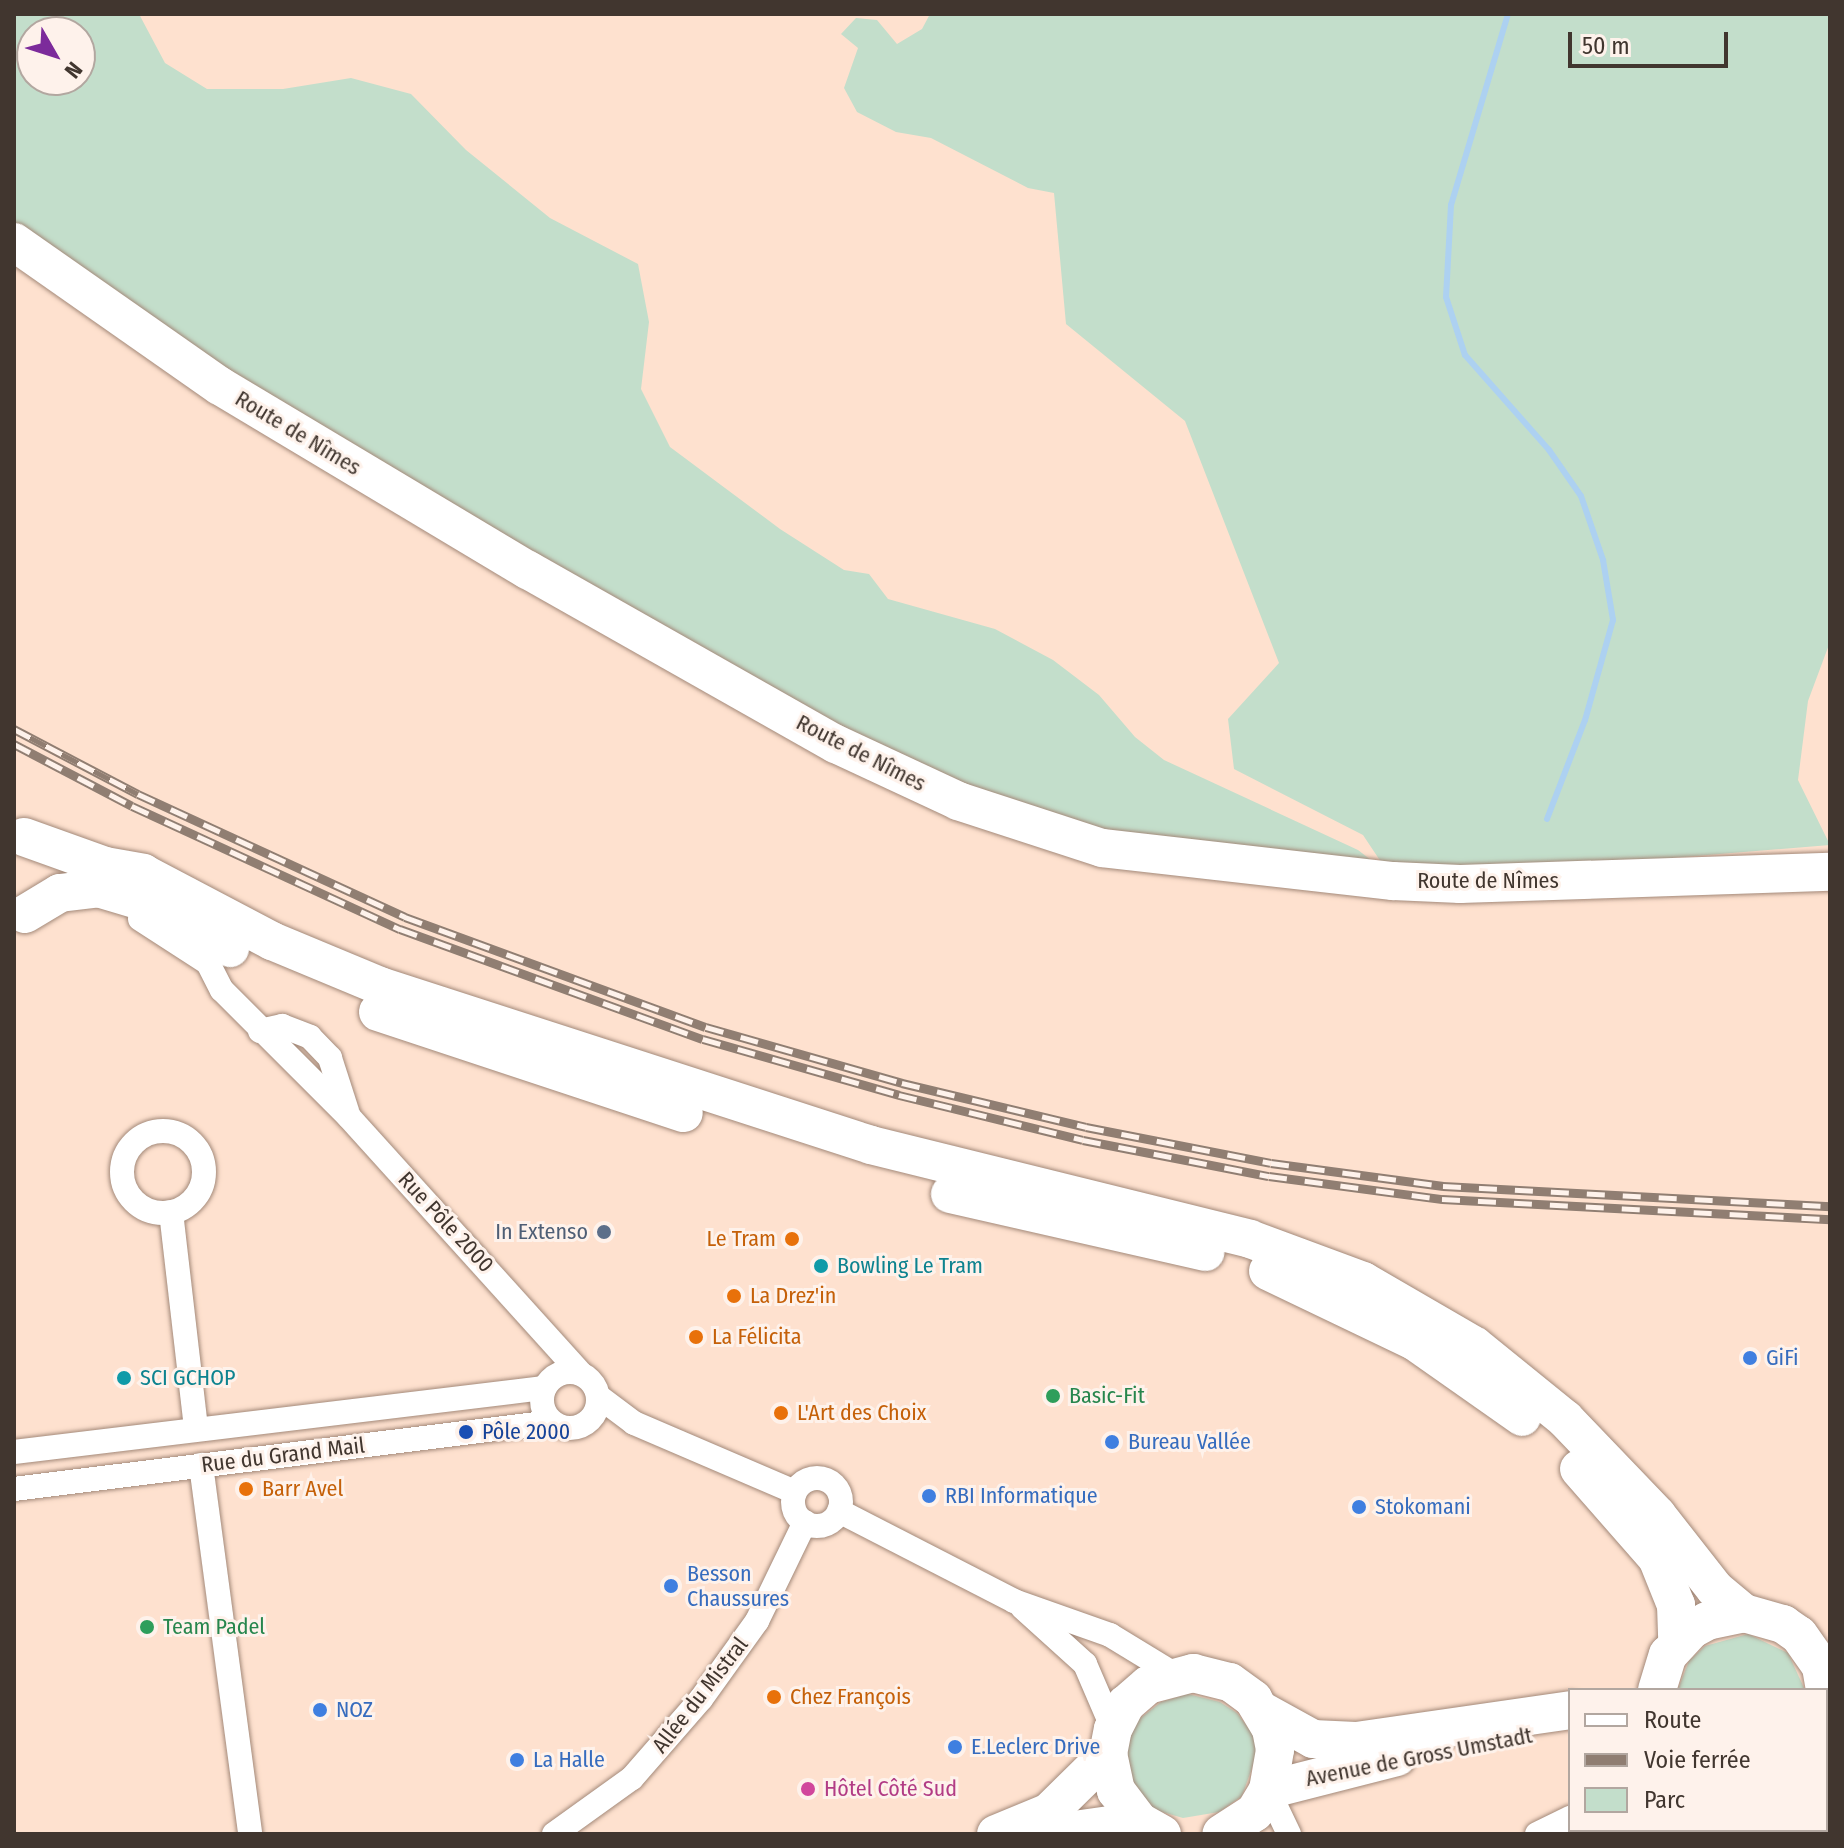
<!DOCTYPE html>
<html>
<head>
<meta charset="utf-8">
<style>
  body { margin:0 }
  #map { position:relative; width:1844px; height:1848px; overflow:hidden; background:#fee1cf; font-family:"Fira Sans Condensed",sans-serif }
  div>[style] { position:absolute }
  .green>* { inset:0; background:#c3decb }
  .stream>* { height:6px; margin:-3px; padding:0 3px; transform-origin:3px; border-radius:3px; background:#add1f1 }
  .roads { filter:drop-shadow(0 0 2px #a38979) drop-shadow(0 0 2px #a38979) }
  .minor>* { height:24px; margin:-12px; padding:0 12px; transform-origin:12px; border-radius:12px; background:#fff }
  .minor>.ring { margin:-12px; padding:0; box-sizing:content-box; background:none; border:24px solid #fff; border-radius:50% }
  .primary>* { height:38px; margin:-19px; padding:0 19px; transform-origin:19px; border-radius:19px; background:#fff }
  .rail>* { height:9px; margin-top:-4.5px; transform-origin:0; background:repeating-linear-gradient(90deg,#fef2eb 0 18px,#907e72 0 36px); box-sizing:border-box; border-block:2px solid #907e72 }
  .dots>* { width:22px; height:22px; translate:-50% -50%; box-sizing:border-box; border:4px solid #fef2eb; border-radius:50% }
  span { translate:-50% -50%; white-space:nowrap; text-align:center; line-height:1.15; -webkit-text-stroke:6px #fef2eb; paint-order:stroke }
  .street-label { font-size:22px; color:#41362f }
  .service-label { font-size:22px; color:#4e5e75 }
  .right { translate:-100% -50%; text-align:right }
  .food-label { font-size:22px; color:#c56008 }
  .left { translate:0 -50%; text-align:left }
  .culture-label { font-size:22px; color:#0d838f }
  .shop-label { font-size:22px; color:#366cbe }
  .leisure-label { font-size:22px; color:#27864d }
  .transit-label { font-size:22px; color:#164399 }
  .hotel-label { font-size:22px; color:#b23c85 }
  .frame { position:absolute; inset:0; border:16px solid #41362f; pointer-events:none }
  .legend { position:absolute; left:1568px; top:1688px; width:260px; height:144px; box-sizing:border-box; background:#fef2eb; border:2px solid #b2a7a0; margin:0; padding:10px 14px; list-style:none; font-size:24px; color:#41362f }
  .legend li { display:flex; align-items:center; gap:16px; height:40px }
  .legend b { width:40px; border:2px solid #b2a7a0 }
  .north { position:absolute; left:16px; top:16px; width:80px; height:80px; box-sizing:border-box; background:#fef2eb; border:2px solid #b2a7a0; border-radius:50%; rotate:129deg; font-size:22px; font-weight:700; line-height:32px; text-align:center; color:#41362f }
  .north::after { content:''; display:block; margin:auto; width:28px; height:36px; background:#7c2b9b; clip-path:polygon(50% 0,100% 100%,50% 72%,0 100%) }
  .scale { position:absolute; left:1568px; top:32px; width:160px; height:36px; box-sizing:border-box; border:4px solid #41362f; border-top:0; padding-left:10px; font-size:24px; line-height:28px; white-space:nowrap; color:#41362f; -webkit-text-stroke:6px #fef2eb; paint-order:stroke }
</style>
</head>
<body>
<div id="map">
  <div class="green">
    <i style="clip-path:polygon(evenodd,14px 14px,139px 14px,165px 63px,207px 89px,283px 89px,351px 78px,411px 94px,466px 150px,550px 218px,638px 264px,649px 322px,641px 389px,670px 447px,780px 529px,844px 570px,869px 574px,888px 599px,995px 629px,1053px 660px,1099px 695px,1135px 737px,1164px 760px,1358px 850px,1389px 874px,1363px 835px,1234px 769px,1228px 719px,1279px 663px,1185px 421px,1066px 324px,1054px 193px,1028px 188px,931px 138px,896px 132px,857px 112px,844px 88px,858px 48px,841px 34px,856px 18px,877px 20px,897px 44px,922px 29px,930px 14px,1830px 14px,1830px 642px,1808px 701px,1798px 780px,1830px 845px,1393px 881px,1102px 848px,836px 744px,14px 242px,14px 14px,32px 32px,80px 32px,80px 80px,32px 80px,32px 32px)"></i>
    <i style="clip-path:polygon(1748px 1634px,1788px 1653px,1805px 1690px,1678px 1689px,1689px 1661px,1705px 1646px)"></i>
    <i style="clip-path:polygon(1188px 1694px,1220px 1702px,1237px 1713px,1255px 1737px,1257px 1754px,1242px 1796px,1219px 1812px,1183px 1818px,1152px 1809px,1132px 1790px,1125px 1739px,1133px 1724px,1161px 1702px)"></i>
  </div>
  <div class="stream">
    <i style="left:1508px;top:14px;width:199px;rotate:106.6deg"></i>
    <i style="left:1451px;top:205px;width:92px;rotate:93.1deg"></i>
    <i style="left:1446px;top:297px;width:61px;rotate:71.9deg"></i>
    <i style="left:1465px;top:355px;width:127px;rotate:48.5deg"></i>
    <i style="left:1549px;top:450px;width:56px;rotate:55.2deg"></i>
    <i style="left:1581px;top:496px;width:68px;rotate:71deg"></i>
    <i style="left:1603px;top:560px;width:61px;rotate:80.5deg"></i>
    <i style="left:1613px;top:620px;width:104px;rotate:105.6deg"></i>
    <i style="left:1585px;top:720px;width:106px;rotate:111deg"></i>
  </div>
  <div class="roads">
    <div class="minor">
      <i style="left:140px;top:919px;width:81px;rotate:32.9deg"></i>
      <i style="left:208px;top:963px;width:30px;rotate:63deg"></i>
      <i style="left:222px;top:990px;width:180px;rotate:45deg"></i>
      <i style="left:349px;top:1117px;width:345px;rotate:47.9deg"></i>
      <i style="left:260px;top:1031px;width:23px;rotate:-13deg"></i>
      <i style="left:282px;top:1026px;width:30px;rotate:21deg"></i>
      <i style="left:310px;top:1037px;width:29px;rotate:46deg"></i>
      <i style="left:330px;top:1058px;width:56px;rotate:72.2deg"></i>
      <i class="ring" style="left:122px;top:1131px;width:58px;height:58px"></i>
      <i style="left:171px;top:1212px;width:218px;rotate:83.4deg"></i>
      <i class="ring" style="left:542px;top:1372px;width:32px;height:32px"></i>
      <i style="left:598px;top:1396px;width:45px;rotate:36.9deg"></i>
      <i style="left:634px;top:1423px;width:175px;rotate:23.2deg"></i>
      <i style="left:14px;top:1452px;width:534px;rotate:-6.89deg"></i>
      <i style="left:201px;top:1465px;width:372px;rotate:82.4deg"></i>
      <i class="ring" style="left:793px;top:1478px;width:24px;height:24px"></i>
      <i style="left:14px;top:1489px;width:542px;rotate:-7.1deg"></i>
      <i style="left:839px;top:1511px;width:197px;rotate:27.2deg"></i>
      <i style="left:1014px;top:1601px;width:102px;rotate:19.5deg"></i>
      <i style="left:1110px;top:1635px;width:75px;rotate:31.4deg"></i>
      <i style="left:1022px;top:1607px;width:85px;rotate:42.1deg"></i>
      <i style="left:1085px;top:1664px;width:71px;rotate:66.7deg"></i>
      <i style="left:1826px;top:1727px;width:6px;rotate:45deg"></i>
      <i style="left:1826px;top:1767px;width:4px;rotate:14deg"></i>
      <i style="left:1268px;top:1790px;width:49px;rotate:64.5deg"></i>
      <i style="left:1734px;top:1830px;width:4px;rotate:76deg"></i>
      <i style="left:1770px;top:1830px;width:4px;rotate:90deg"></i>
      <i style="left:554px;top:1834px;width:96px;rotate:-35.7deg"></i>
      <i style="left:632px;top:1778px;width:105px;rotate:-48.9deg"></i>
      <i style="left:701px;top:1699px;width:96px;rotate:-54.3deg"></i>
      <i style="left:757px;top:1621px;width:110px;rotate:-64.1deg"></i>
      <i style="left:1537px;top:1834px;width:37px;rotate:-26deg"></i>
    </div>
    <div class="primary">
      <i style="left:14px;top:242px;width:251px;rotate:35deg"></i>
      <i style="left:220px;top:386px;width:359px;rotate:30.9deg"></i>
      <i style="left:528px;top:570px;width:354px;rotate:29.5deg"></i>
      <i style="left:836px;top:744px;width:135px;rotate:25deg"></i>
      <i style="left:958px;top:801px;width:151px;rotate:18.1deg"></i>
      <i style="left:1102px;top:848px;width:293px;rotate:6.5deg"></i>
      <i style="left:1393px;top:881px;width:67px;rotate:2.6deg"></i>
      <i style="left:1460px;top:884px;width:370px;rotate:-1.9deg"></i>
      <i style="left:24px;top:837px;width:86px;rotate:19.7deg"></i>
      <i style="left:105px;top:866px;width:39px;rotate:10deg"></i>
      <i style="left:143px;top:873px;width:146px;rotate:27.8deg"></i>
      <i style="left:272px;top:941px;width:117px;rotate:22.6deg"></i>
      <i style="left:380px;top:986px;width:516px;rotate:17.94deg"></i>
      <i style="left:871px;top:1145px;width:390px;rotate:13.9deg"></i>
      <i style="left:1250px;top:1239px;width:121px;rotate:20.4deg"></i>
      <i style="left:1363px;top:1281px;width:129px;rotate:30.1deg"></i>
      <i style="left:1475px;top:1346px;width:116px;rotate:39deg"></i>
      <i style="left:1565px;top:1419px;width:133px;rotate:46.2deg"></i>
      <i style="left:1657px;top:1515px;width:94px;rotate:51.9deg"></i>
      <i style="left:1715px;top:1589px;width:38px;rotate:40deg"></i>
      <i style="left:25px;top:914px;width:41px;rotate:-31deg"></i>
      <i style="left:60px;top:893px;width:38px;rotate:-7deg"></i>
      <i style="left:98px;top:888px;width:42px;rotate:16.7deg"></i>
      <i style="left:138px;top:900px;width:104px;rotate:27.6deg"></i>
      <i style="left:378px;top:1012px;width:322px;rotate:18.3deg"></i>
      <i style="left:950px;top:1194px;width:262px;rotate:12.8deg"></i>
      <i style="left:1268px;top:1271px;width:162px;rotate:25.6deg"></i>
      <i style="left:1414px;top:1341px;width:132px;rotate:35.1deg"></i>
      <i style="left:1579px;top:1469px;width:118px;rotate:48.8deg"></i>
      <i style="left:1657px;top:1558px;width:51px;rotate:68deg"></i>
      <i style="left:1676px;top:1605px;width:38px;rotate:88deg"></i>
      <i style="left:1657px;top:1690px;width:37px;rotate:-73deg"></i>
      <i style="left:1668px;top:1655px;width:34px;rotate:-47deg"></i>
      <i style="left:1691px;top:1630px;width:18px;rotate:-29deg"></i>
      <i style="left:1707px;top:1621px;width:38px;rotate:-12deg"></i>
      <i style="left:1744px;top:1613px;width:41px;rotate:15.8deg"></i>
      <i style="left:1783px;top:1624px;width:19px;rotate:35deg"></i>
      <i style="left:1799px;top:1635px;width:39px;rotate:55deg"></i>
      <i style="left:1821px;top:1667px;width:23px;rotate:80deg"></i>
      <i style="left:1262px;top:1711px;width:58px;rotate:28.8deg"></i>
      <i style="left:1313px;top:1739px;width:43px;rotate:2.7deg"></i>
      <i style="left:1356px;top:1741px;width:216px;rotate:-8.2deg"></i>
      <i style="left:1268px;top:1790px;width:133px;rotate:-14.3deg"></i>
      <i style="left:996px;top:1834px;width:57px;rotate:-22.5deg"></i>
      <i style="left:1049px;top:1812px;width:83px;rotate:-44.5deg"></i>
      <i style="left:1046px;top:1834px;width:94px;rotate:-8deg"></i>
      <i style="left:1162px;top:1834px;width:26px;rotate:-151deg"></i>
      <i style="left:1139px;top:1821px;width:38px;rotate:-127deg"></i>
      <i style="left:1116px;top:1791px;width:38px;rotate:-102deg"></i>
      <i style="left:1108px;top:1754px;width:25px;rotate:-79deg"></i>
      <i style="left:1113px;top:1729px;width:28px;rotate:-63deg"></i>
      <i style="left:1126px;top:1704px;width:29px;rotate:-41deg"></i>
      <i style="left:1148px;top:1685px;width:47px;rotate:-14.9deg"></i>
      <i style="left:1193px;top:1673px;width:38px;rotate:14deg"></i>
      <i style="left:1230px;top:1682px;width:29px;rotate:36deg"></i>
      <i style="left:1253px;top:1699px;width:35px;rotate:59deg"></i>
      <i style="left:1271px;top:1729px;width:21px;rotate:79deg"></i>
      <i style="left:1275px;top:1750px;width:41px;rotate:99.9deg"></i>
      <i style="left:1268px;top:1790px;width:26px;rotate:121deg"></i>
      <i style="left:1255px;top:1812px;width:40px;rotate:147.1deg"></i>
    </div>
  </div>
  <div class="rail">
    <i style="left:14px;top:729px;width:140px;rotate:27.7deg"></i>
    <i style="left:138px;top:794px;width:294px;rotate:24.7deg"></i>
    <i style="left:405px;top:917px;width:320px;rotate:20.1deg"></i>
    <i style="left:706px;top:1027px;width:204px;rotate:15.9deg"></i>
    <i style="left:902px;top:1083px;width:189px;rotate:13.4deg"></i>
    <i style="left:1086px;top:1127px;width:188px;rotate:11deg"></i>
    <i style="left:1271px;top:1163px;width:174px;rotate:7.6deg"></i>
    <i style="left:1443px;top:1186px;width:388px;rotate:3deg"></i>
    <i style="left:14px;top:744px;width:133px;rotate:27.7deg"></i>
    <i style="left:132px;top:806px;width:295px;rotate:24.7deg"></i>
    <i style="left:400px;top:929px;width:322px;rotate:20deg"></i>
    <i style="left:703px;top:1039px;width:204px;rotate:15.9deg"></i>
    <i style="left:899px;top:1095px;width:189px;rotate:13.7deg"></i>
    <i style="left:1083px;top:1140px;width:189px;rotate:11deg"></i>
    <i style="left:1269px;top:1176px;width:175px;rotate:7.6deg"></i>
    <i style="left:1442px;top:1199px;width:389px;rotate:3deg"></i>
  </div>
  <div class="dots">
    <i style="left:604px;top:1232px;background:#5c6f8a"></i>
    <i style="left:792px;top:1239px;background:#e8710a"></i>
    <i style="left:821px;top:1266px;background:#0f9aa8"></i>
    <i style="left:734px;top:1296px;background:#e8710a"></i>
    <i style="left:696px;top:1337px;background:#e8710a"></i>
    <i style="left:1750px;top:1358px;background:#3f7fe0"></i>
    <i style="left:124px;top:1378px;background:#0f9aa8"></i>
    <i style="left:1053px;top:1396px;background:#2e9e5b"></i>
    <i style="left:781px;top:1413px;background:#e8710a"></i>
    <i style="left:466px;top:1432px;background:#1a4fb4"></i>
    <i style="left:1112px;top:1442px;background:#3f7fe0"></i>
    <i style="left:246px;top:1489px;background:#e8710a"></i>
    <i style="left:929px;top:1496px;background:#3f7fe0"></i>
    <i style="left:1359px;top:1507px;background:#3f7fe0"></i>
    <i style="left:671px;top:1586px;background:#3f7fe0"></i>
    <i style="left:147px;top:1627px;background:#2e9e5b"></i>
    <i style="left:774px;top:1697px;background:#e8710a"></i>
    <i style="left:320px;top:1710px;background:#3f7fe0"></i>
    <i style="left:955px;top:1747px;background:#3f7fe0"></i>
    <i style="left:517px;top:1760px;background:#3f7fe0"></i>
    <i style="left:808px;top:1789px;background:#d1479c"></i>
  </div>
  <div class="street-label">
    <span style="left:298px;top:433px;rotate:31deg">Route de Nîmes</span>
    <span style="left:861px;top:753px;rotate:27deg">Route de Nîmes</span>
    <span style="left:1488px;top:881px">Route de Nîmes</span>
    <span style="left:446px;top:1222px;rotate:47deg">Rue Pôle 2000</span>
    <span style="left:283px;top:1455px;rotate:-7deg">Rue du Grand Mail</span>
    <span style="left:700px;top:1695px;rotate:-52deg">Allée du Mistral</span>
    <span style="left:1419px;top:1757px;rotate:-11deg">Avenue de Gross Umstadt</span>
  </div>
  <div class="service-label">
    <span class="right" style="left:588px;top:1232px">In Extenso</span>
  </div>
  <div class="food-label">
    <span class="right" style="left:776px;top:1239px">Le Tram</span>
    <span class="left" style="left:750px;top:1296px">La Drez'in</span>
    <span class="left" style="left:712px;top:1337px">La Félicita</span>
    <span class="left" style="left:797px;top:1413px">L'Art des Choix</span>
    <span class="left" style="left:262px;top:1489px">Barr Avel</span>
    <span class="left" style="left:790px;top:1697px">Chez François</span>
  </div>
  <div class="culture-label">
    <span class="left" style="left:837px;top:1266px">Bowling Le Tram</span>
    <span class="left" style="left:140px;top:1378px">SCI GCHOP</span>
  </div>
  <div class="shop-label">
    <span class="left" style="left:1766px;top:1358px">GiFi</span>
    <span class="left" style="left:1128px;top:1442px">Bureau Vallée</span>
    <span class="left" style="left:945px;top:1496px">RBI Informatique</span>
    <span class="left" style="left:1375px;top:1507px">Stokomani</span>
    <span class="left" style="left:687px;top:1586px">Besson<br>Chaussures</span>
    <span class="left" style="left:336px;top:1710px">NOZ</span>
    <span class="left" style="left:971px;top:1747px">E.Leclerc Drive</span>
    <span class="left" style="left:533px;top:1760px">La Halle</span>
  </div>
  <div class="leisure-label">
    <span class="left" style="left:1069px;top:1396px">Basic-Fit</span>
    <span class="left" style="left:163px;top:1627px">Team Padel</span>
  </div>
  <div class="transit-label">
    <span class="left" style="left:482px;top:1432px">Pôle 2000</span>
  </div>
  <div class="hotel-label">
    <span class="left" style="left:824px;top:1789px">Hôtel Côté Sud</span>
  </div>
  <div class="frame"></div>
  <ul class="legend">
  <li><b style="height:10px;background:#fff"></b>Route</li>
  <li><b style="height:10px;background:#907e72"></b>Voie ferrée</li>
  <li><b style="height:22px;background:#c3decb"></b>Parc</li>
  </ul>
  <div class="north">N</div>
  <div class="scale">50 m</div>
</div>
</body>
</html>
